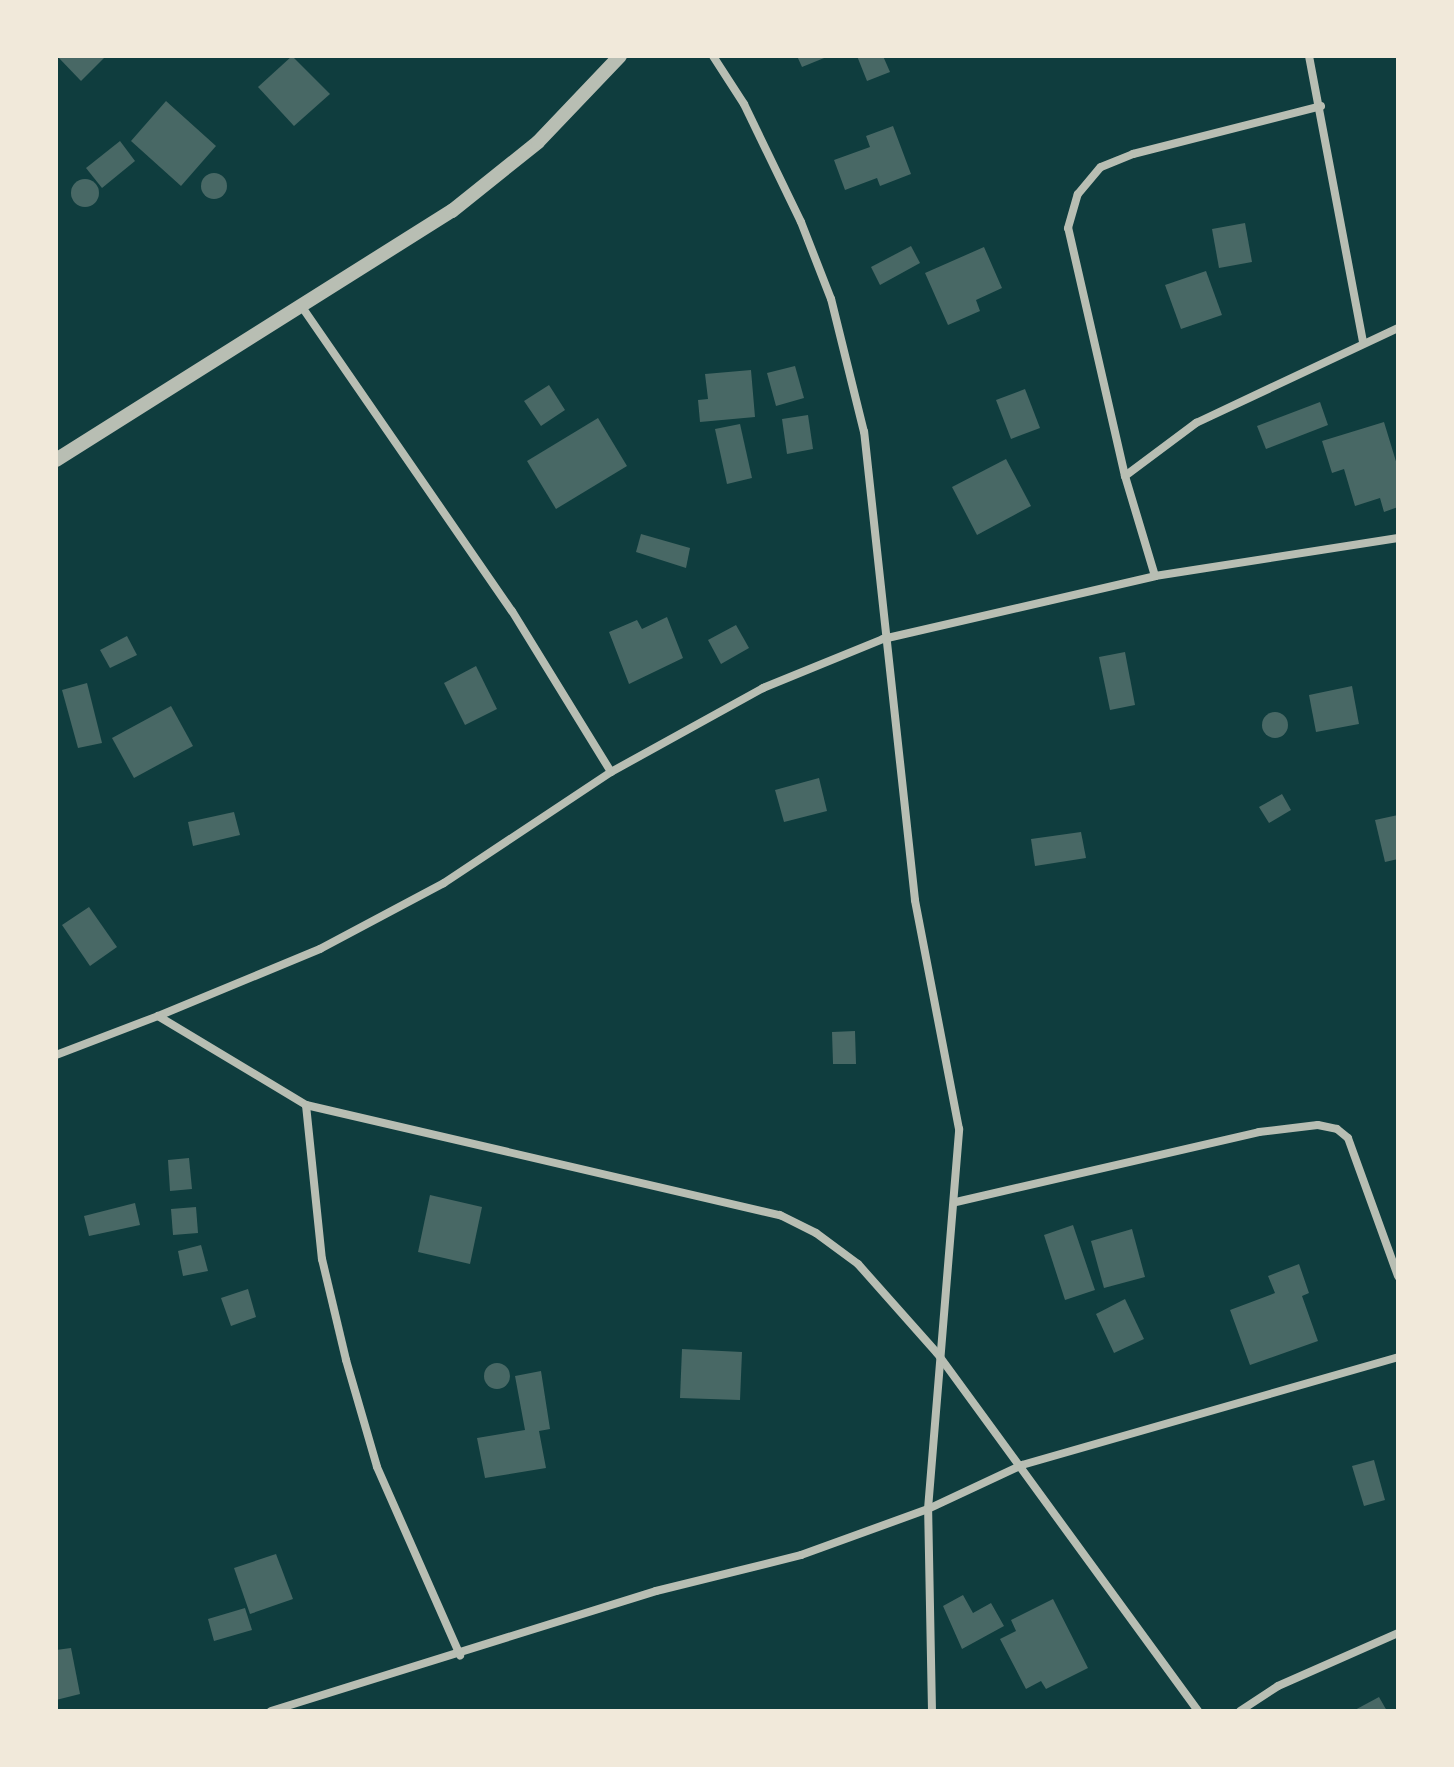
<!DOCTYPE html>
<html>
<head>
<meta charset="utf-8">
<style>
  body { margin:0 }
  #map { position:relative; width:1454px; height:1767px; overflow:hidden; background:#0f3d3e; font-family:"Space Grotesk",sans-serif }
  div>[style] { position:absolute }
  .building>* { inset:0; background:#486865 }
  .round { border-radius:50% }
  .minor>* { height:8px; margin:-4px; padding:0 4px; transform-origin:4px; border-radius:4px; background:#b8beb3 }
  .tertiary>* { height:14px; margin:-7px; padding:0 7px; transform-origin:7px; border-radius:7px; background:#b8beb3 }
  span { translate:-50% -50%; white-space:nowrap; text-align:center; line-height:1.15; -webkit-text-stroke:6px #f1e9da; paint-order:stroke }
  .frame { position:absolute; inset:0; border:58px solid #f1e9da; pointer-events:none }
</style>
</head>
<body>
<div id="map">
  <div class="building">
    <i style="clip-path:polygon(57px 56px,106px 56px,81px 81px)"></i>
    <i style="clip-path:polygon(292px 56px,330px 94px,294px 126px,258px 87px)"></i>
    <i style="clip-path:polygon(797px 56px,829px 56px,802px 67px)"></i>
    <i style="clip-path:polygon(857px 56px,883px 56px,890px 72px,867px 81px)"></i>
    <i style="clip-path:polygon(166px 101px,216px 146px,181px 186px,131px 141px)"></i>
    <i style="clip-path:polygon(893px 126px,911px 174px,880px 186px,877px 178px,845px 190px,834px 160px,870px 147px,866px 136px)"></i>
    <i style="clip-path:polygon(120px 141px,135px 161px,102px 188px,86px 168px)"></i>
    <i class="round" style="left:201px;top:173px;width:26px;height:26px"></i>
    <i class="round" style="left:71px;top:179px;width:28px;height:28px"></i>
    <i style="clip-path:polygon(1245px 223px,1252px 262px,1219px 268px,1212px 229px)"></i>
    <i style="clip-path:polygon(911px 246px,920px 263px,880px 285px,871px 267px)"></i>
    <i style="clip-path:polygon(984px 247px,1002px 288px,976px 300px,980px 311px,948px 325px,925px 273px)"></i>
    <i style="clip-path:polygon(1206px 271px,1222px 315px,1181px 329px,1165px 285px)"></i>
    <i style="clip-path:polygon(795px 366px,804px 398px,776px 406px,767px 373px)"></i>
    <i style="clip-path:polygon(751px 370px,755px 417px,700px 422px,698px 400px,708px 399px,705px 374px)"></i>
    <i style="clip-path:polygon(549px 385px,565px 410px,541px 426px,524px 401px)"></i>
    <i style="clip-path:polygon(1025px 389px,1040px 428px,1011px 439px,996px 400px)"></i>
    <i style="clip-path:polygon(1320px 402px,1328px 425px,1266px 449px,1257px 426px)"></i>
    <i style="clip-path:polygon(808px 415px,813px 449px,787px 454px,782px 419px)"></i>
    <i style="clip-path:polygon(598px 418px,627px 466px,556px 509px,527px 461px)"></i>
    <i style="clip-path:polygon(1384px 422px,1398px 468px,1398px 507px,1384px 512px,1380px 498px,1355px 506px,1344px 469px,1332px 473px,1322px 441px)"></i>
    <i style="clip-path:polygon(740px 424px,752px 478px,727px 484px,715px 429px)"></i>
    <i style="clip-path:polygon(1006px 459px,1031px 506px,977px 535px,952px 487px)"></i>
    <i style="clip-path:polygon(641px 534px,690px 548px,686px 568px,636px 552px)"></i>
    <i style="clip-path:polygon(667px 617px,683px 658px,629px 684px,609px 632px,637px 620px,642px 629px)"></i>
    <i style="clip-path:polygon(736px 625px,749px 648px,721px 664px,708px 640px)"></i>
    <i style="clip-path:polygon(127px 636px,137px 655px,110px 668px,100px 650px)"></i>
    <i style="clip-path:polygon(1125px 652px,1135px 705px,1110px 710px,1099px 657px)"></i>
    <i style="clip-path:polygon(476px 666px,497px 709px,465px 725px,444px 683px)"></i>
    <i style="clip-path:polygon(87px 683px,102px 743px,78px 748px,62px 690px)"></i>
    <i style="clip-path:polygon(1352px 686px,1359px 724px,1316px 732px,1309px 695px)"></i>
    <i style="clip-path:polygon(171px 706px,193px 746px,134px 778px,112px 738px)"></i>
    <i class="round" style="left:1262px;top:712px;width:26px;height:26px"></i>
    <i style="clip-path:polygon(819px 778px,827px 811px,784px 822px,775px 790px)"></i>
    <i style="clip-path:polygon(1282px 794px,1291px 810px,1269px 823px,1259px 807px)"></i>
    <i style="clip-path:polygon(234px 812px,240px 835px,193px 846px,188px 822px)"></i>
    <i style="clip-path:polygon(1398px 815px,1398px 859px,1385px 862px,1375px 820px)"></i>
    <i style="clip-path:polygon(1081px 832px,1086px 858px,1035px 866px,1031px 839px)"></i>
    <i style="clip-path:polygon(89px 907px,117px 947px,90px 966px,62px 925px)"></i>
    <i style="clip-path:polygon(855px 1031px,856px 1064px,833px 1064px,832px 1032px)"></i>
    <i style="clip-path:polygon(189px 1158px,192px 1189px,170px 1191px,168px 1160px)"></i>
    <i style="clip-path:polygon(430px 1195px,482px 1207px,470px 1264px,418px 1252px)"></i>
    <i style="clip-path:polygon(135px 1203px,140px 1225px,89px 1236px,84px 1216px)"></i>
    <i style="clip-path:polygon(196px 1207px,198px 1233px,173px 1235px,171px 1209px)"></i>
    <i style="clip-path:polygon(1073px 1225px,1095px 1290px,1065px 1300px,1044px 1235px)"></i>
    <i style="clip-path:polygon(1132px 1229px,1145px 1277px,1104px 1288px,1091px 1241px)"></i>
    <i style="clip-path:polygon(201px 1245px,208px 1271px,183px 1276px,178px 1251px)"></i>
    <i style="clip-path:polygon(1299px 1264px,1309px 1293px,1302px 1296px,1318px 1341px,1250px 1365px,1230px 1310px,1275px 1293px,1268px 1276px)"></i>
    <i style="clip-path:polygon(248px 1289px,256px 1317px,231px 1326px,221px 1298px)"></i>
    <i style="clip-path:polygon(1125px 1299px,1144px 1339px,1114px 1353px,1096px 1314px)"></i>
    <i style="clip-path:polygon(682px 1349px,742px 1352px,740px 1400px,680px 1398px)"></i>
    <i class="round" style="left:484px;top:1363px;width:26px;height:26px"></i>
    <i style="clip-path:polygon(541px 1371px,550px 1429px,539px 1431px,546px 1468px,485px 1478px,477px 1438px,525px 1430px,515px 1376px)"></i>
    <i style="clip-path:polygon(1374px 1460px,1385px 1500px,1364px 1506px,1352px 1466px)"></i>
    <i style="clip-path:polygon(276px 1554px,293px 1599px,250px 1614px,234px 1568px)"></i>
    <i style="clip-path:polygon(963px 1595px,973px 1613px,991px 1603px,1004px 1626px,962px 1649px,943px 1606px)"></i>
    <i style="clip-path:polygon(1053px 1599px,1088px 1668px,1046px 1689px,1041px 1681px,1026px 1689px,1000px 1639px,1016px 1631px,1011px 1620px)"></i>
    <i style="clip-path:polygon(245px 1608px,252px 1630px,214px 1641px,208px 1619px)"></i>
    <i style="clip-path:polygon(71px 1648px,80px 1694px,56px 1700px,56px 1650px)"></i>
    <i style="clip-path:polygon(1379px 1697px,1387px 1711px,1353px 1711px)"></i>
  </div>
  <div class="minor">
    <i style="left:1309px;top:56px;width:292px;rotate:79.3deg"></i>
    <i style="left:302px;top:307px;width:369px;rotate:55.4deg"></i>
    <i style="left:512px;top:611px;width:189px;rotate:58.4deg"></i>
    <i style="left:611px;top:772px;width:201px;rotate:146.4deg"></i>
    <i style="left:444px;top:883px;width:140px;rotate:152deg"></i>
    <i style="left:320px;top:949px;width:175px;rotate:157.5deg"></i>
    <i style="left:158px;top:1016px;width:173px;rotate:31deg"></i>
    <i style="left:306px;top:1105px;width:487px;rotate:13.1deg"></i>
    <i style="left:780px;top:1215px;width:40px;rotate:26.6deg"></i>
    <i style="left:816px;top:1233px;width:52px;rotate:36.4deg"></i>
    <i style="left:858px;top:1264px;width:119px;rotate:48.4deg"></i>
    <i style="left:937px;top:1353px;width:443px;rotate:53.9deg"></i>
    <i style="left:1125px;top:476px;width:89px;rotate:-36.7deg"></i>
    <i style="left:1196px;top:423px;width:223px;rotate:-25.2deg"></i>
    <i style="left:1155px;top:576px;width:104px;rotate:-106.7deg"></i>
    <i style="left:1125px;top:476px;width:254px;rotate:-102.9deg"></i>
    <i style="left:1068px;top:228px;width:35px;rotate:-74deg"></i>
    <i style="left:1078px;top:194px;width:35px;rotate:-50deg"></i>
    <i style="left:1101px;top:167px;width:35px;rotate:-22deg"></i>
    <i style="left:1133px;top:154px;width:194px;rotate:-14.3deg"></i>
    <i style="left:611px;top:772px;width:174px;rotate:-28.9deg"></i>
    <i style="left:763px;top:688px;width:130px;rotate:-22.2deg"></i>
    <i style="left:883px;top:639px;width:279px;rotate:-13deg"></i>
    <i style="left:1155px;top:576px;width:246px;rotate:-8.9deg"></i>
    <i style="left:56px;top:1055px;width:109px;rotate:-20.9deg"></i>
    <i style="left:306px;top:1105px;width:155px;rotate:84.1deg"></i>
    <i style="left:322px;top:1259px;width:104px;rotate:76.6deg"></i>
    <i style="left:346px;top:1360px;width:111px;rotate:73.8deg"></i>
    <i style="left:377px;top:1467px;width:206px;rotate:66.2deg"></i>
    <i style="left:956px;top:1202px;width:311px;rotate:-13deg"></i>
    <i style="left:1259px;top:1132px;width:59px;rotate:-6.8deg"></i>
    <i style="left:1318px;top:1125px;width:19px;rotate:12deg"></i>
    <i style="left:1337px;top:1129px;width:14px;rotate:39deg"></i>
    <i style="left:1348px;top:1138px;width:147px;rotate:70.1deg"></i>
    <i style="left:271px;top:1711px;width:403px;rotate:-17.3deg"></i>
    <i style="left:656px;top:1591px;width:149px;rotate:-13.9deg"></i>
    <i style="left:801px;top:1555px;width:135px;rotate:-19.9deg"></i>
    <i style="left:928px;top:1509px;width:381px;rotate:-85.3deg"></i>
    <i style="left:959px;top:1129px;width:233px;rotate:-100.9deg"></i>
    <i style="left:915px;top:900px;width:471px;rotate:-96.2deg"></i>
    <i style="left:864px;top:432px;width:137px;rotate:-103.9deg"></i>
    <i style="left:831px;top:299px;width:83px;rotate:-111.3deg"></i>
    <i style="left:801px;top:222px;width:131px;rotate:-115.8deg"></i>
    <i style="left:744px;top:104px;width:57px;rotate:-122.9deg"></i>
    <i style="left:932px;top:1711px;width:202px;rotate:-91.1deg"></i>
    <i style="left:928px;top:1509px;width:104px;rotate:-25.1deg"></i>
    <i style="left:1022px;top:1465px;width:391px;rotate:-16deg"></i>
    <i style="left:1240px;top:1711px;width:45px;rotate:-33.3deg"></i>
    <i style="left:1278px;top:1686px;width:131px;rotate:-23.8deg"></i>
  </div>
  <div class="tertiary">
    <i style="left:56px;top:460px;width:468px;rotate:-32.2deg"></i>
    <i style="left:452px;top:211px;width:110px;rotate:-38.7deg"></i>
    <i style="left:538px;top:142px;width:119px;rotate:-46.4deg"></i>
  </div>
  <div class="frame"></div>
</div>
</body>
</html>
